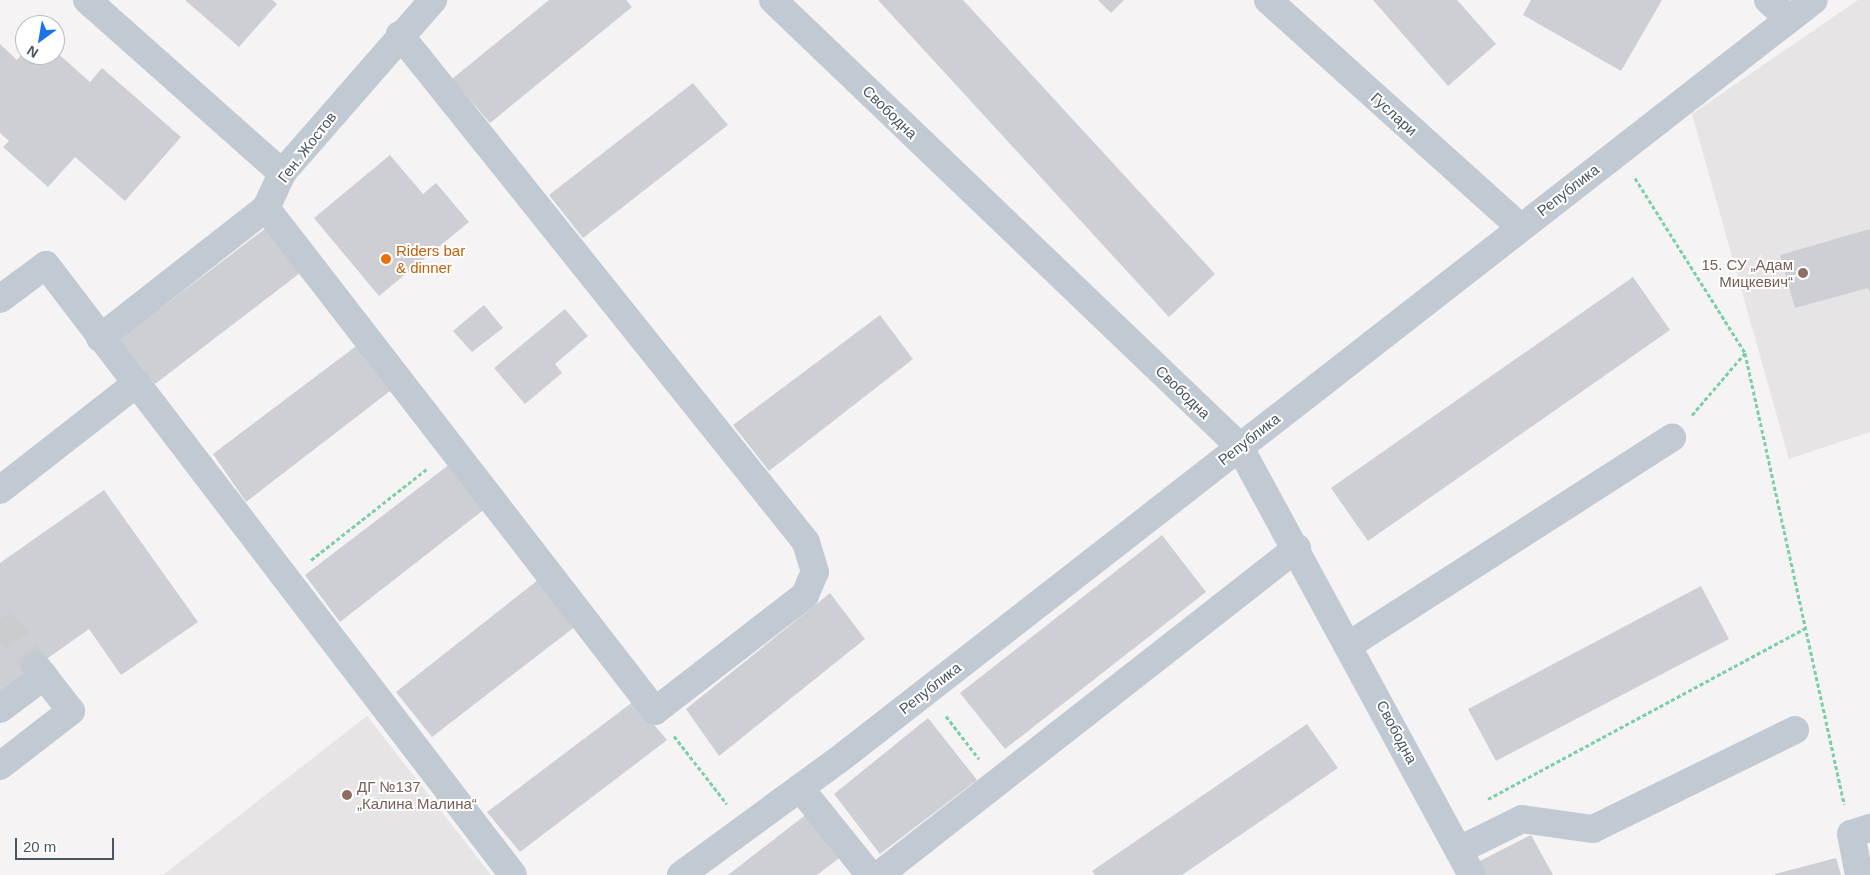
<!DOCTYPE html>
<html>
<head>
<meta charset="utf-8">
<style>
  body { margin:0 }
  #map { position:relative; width:1870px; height:875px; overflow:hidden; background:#f5f3f3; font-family:Helvetica,sans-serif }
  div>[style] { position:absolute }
  .education>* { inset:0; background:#e6e4e5 }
  .building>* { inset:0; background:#cdcfd5 }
  .minor-tunnel>* { height:28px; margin-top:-14px; transform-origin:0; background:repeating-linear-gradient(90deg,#caccce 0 28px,transparent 0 42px) }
  .path>* { height:3px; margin-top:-1.5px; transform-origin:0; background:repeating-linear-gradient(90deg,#7ad0a6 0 4px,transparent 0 6.5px) }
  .minor>* { height:28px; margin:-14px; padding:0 14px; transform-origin:14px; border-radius:14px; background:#c1cad2 }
  .dots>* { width:14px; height:14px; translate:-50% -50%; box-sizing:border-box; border:2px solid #fff; border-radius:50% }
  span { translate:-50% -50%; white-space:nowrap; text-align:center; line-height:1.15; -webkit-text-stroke:4px #fff; paint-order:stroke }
  .street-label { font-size:15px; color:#4a5661 }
  .food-label { font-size:15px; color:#c56008 }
  .left { translate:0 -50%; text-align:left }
  .education-label { font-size:15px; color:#785e54 }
  .right { translate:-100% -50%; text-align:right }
  .north { position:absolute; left:15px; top:15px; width:50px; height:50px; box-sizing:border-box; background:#fff; border:1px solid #b7bbc0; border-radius:50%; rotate:212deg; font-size:14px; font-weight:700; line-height:20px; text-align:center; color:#4a5661 }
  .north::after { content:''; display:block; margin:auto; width:18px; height:22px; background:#1a73e8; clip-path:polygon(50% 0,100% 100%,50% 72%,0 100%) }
  .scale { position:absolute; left:15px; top:838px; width:99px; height:22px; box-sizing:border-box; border:2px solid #4a5661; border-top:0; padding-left:6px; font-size:15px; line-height:18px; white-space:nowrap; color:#4a5661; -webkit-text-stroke:4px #fff; paint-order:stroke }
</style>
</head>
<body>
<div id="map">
  <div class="education">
    <i style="clip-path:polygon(1858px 0,1870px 0,1870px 432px,1789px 459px,1692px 114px)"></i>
    <i style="clip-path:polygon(367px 716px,491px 875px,163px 875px)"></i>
  </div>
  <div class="building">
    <i style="clip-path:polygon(185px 0,272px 0,277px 4px,239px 47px)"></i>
    <i style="clip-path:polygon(549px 0,626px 0,632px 7px,490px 123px,452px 79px)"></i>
    <i style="clip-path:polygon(878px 0,963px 0,1215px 274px,1169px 317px)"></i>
    <i style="clip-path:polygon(1098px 0,1124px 0,1111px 13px)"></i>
    <i style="clip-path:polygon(1373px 0,1457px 0,1496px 44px,1448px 86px)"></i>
    <i style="clip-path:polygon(1531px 0,1662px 0,1621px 71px,1523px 15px)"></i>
    <i style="clip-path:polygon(0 44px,17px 60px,25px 51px,25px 55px,55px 55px,55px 51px,90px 82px,102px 68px,181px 137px,125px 201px,75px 157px,48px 187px,3px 147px,9px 141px,0 133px)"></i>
    <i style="clip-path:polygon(693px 83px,728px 125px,583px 238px,549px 195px)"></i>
    <i style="clip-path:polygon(390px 155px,423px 194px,436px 183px,469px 222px,379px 296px,314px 218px)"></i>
    <i style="clip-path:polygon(266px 228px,300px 273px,155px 384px,120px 339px)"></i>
    <i style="clip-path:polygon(1870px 229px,1870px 292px,1868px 288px,1795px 308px,1780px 255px)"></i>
    <i style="clip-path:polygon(1633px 277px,1670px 330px,1368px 541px,1331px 488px)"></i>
    <i style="clip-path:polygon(484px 305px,503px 328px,472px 352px,453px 331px)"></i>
    <i style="clip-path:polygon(565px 309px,588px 336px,555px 364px,562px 373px,525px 404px,494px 368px)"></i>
    <i style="clip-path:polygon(880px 315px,913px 359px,769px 471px,733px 425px)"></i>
    <i style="clip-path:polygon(359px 344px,394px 388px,246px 502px,213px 454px)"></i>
    <i style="clip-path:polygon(450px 464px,486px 508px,340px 622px,305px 575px)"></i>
    <i style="clip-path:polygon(104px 490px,198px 622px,121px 675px,89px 629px,0 692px,0 563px)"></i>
    <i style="clip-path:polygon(1162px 535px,1206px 592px,1005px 749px,960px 693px)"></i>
    <i style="clip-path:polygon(543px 576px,581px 622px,432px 737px,396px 692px)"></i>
    <i style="clip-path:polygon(1701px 586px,1729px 639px,1496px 761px,1468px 709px)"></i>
    <i style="clip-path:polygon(830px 593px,865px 639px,719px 756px,686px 709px)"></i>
    <i style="clip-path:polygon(634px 701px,667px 740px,520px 852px,487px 812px)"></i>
    <i style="clip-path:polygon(928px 718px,977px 780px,880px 854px,834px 794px)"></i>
    <i style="clip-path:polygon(1307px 724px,1338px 768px,1182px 875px,1095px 875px,1092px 871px)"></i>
    <i style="clip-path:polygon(808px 813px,842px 856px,817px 875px,728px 875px)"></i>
    <i style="clip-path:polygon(1531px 835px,1553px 875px,1485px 875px,1478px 862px)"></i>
    <i style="clip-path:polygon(1836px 858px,1841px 875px,1775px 875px,1775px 874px)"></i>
  </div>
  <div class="minor-tunnel">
    <i style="left:0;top:619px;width:59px;rotate:52.5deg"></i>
  </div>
  <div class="path">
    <i style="left:1635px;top:178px;width:207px;rotate:57.8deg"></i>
    <i style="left:1745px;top:353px;width:462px;rotate:77.6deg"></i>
    <i style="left:1692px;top:415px;width:82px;rotate:-49.5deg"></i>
    <i style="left:311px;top:560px;width:149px;rotate:-38.2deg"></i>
    <i style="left:946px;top:716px;width:54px;rotate:52.5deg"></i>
    <i style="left:674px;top:736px;width:86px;rotate:52.1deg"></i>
    <i style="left:1488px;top:799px;width:362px;rotate:-28.3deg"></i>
  </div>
  <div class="minor">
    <i style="left:87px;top:0;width:261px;rotate:41.6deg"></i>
    <i style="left:773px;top:0;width:645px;rotate:43.74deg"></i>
    <i style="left:1239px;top:446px;width:488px;rotate:61.5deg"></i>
    <i style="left:1268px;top:0;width:339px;rotate:42deg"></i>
    <i style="left:1768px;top:0;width:27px;rotate:42deg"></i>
    <i style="left:266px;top:208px;width:636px;rotate:52.28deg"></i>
    <i style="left:655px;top:711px;width:190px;rotate:-37.7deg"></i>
    <i style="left:805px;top:595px;width:25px;rotate:-67deg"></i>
    <i style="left:815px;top:572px;width:31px;rotate:-107deg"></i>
    <i style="left:806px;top:542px;width:650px;rotate:-128.69deg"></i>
    <i style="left:0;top:299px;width:57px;rotate:-36.5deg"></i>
    <i style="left:46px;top:265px;width:768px;rotate:52.56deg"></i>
    <i style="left:100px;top:338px;width:211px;rotate:-38.1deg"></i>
    <i style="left:266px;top:208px;width:38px;rotate:-65deg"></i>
    <i style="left:282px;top:173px;width:230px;rotate:-48.9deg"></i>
    <i style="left:0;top:490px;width:174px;rotate:-38deg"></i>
    <i style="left:1349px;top:645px;width:384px;rotate:-32.7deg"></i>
    <i style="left:0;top:709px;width:55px;rotate:-36.9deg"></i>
    <i style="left:0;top:766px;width:90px;rotate:-37.8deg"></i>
    <i style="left:71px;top:711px;width:57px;rotate:-127.9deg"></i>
    <i style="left:800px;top:788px;width:112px;rotate:51.2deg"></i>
    <i style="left:1459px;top:850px;width:70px;rotate:-26.2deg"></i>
    <i style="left:1522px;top:819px;width:72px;rotate:8deg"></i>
    <i style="left:1593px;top:829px;width:225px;rotate:-26.1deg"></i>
    <i style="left:681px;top:875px;width:193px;rotate:-36.2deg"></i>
    <i style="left:837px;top:761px;width:1238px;rotate:-37.92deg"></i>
    <i style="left:879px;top:875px;width:531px;rotate:-38.04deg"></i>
    <i style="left:1859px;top:875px;width:42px;rotate:-101deg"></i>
    <i style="left:1851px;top:834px;width:20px;rotate:-18deg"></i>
  </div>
  <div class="dots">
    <i style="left:386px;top:259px;background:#e8710a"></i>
    <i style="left:1803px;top:273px;background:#8d6e63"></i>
    <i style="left:347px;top:795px;background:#8d6e63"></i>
  </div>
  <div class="street-label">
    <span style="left:890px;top:112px;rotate:44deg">Свободна</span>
    <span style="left:1394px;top:114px;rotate:42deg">Гуслари</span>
    <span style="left:307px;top:147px;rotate:-52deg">Ген. Жостов</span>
    <span style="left:1568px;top:190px;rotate:-38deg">Република</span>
    <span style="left:1183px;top:392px;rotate:44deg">Свободна</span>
    <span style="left:1249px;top:439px;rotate:-38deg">Република</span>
    <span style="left:930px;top:688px;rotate:-38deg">Република</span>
    <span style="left:1397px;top:732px;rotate:62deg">Свободна</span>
  </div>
  <div class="food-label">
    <span class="left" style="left:396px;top:259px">Riders bar<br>&amp; dinner</span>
  </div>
  <div class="education-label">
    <span class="right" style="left:1793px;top:273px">15. СУ „Адам<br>Мицкевич“</span>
    <span class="left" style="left:357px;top:795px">ДГ №137<br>„Калина Малина“</span>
  </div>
  <div class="north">N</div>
  <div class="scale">20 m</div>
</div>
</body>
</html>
